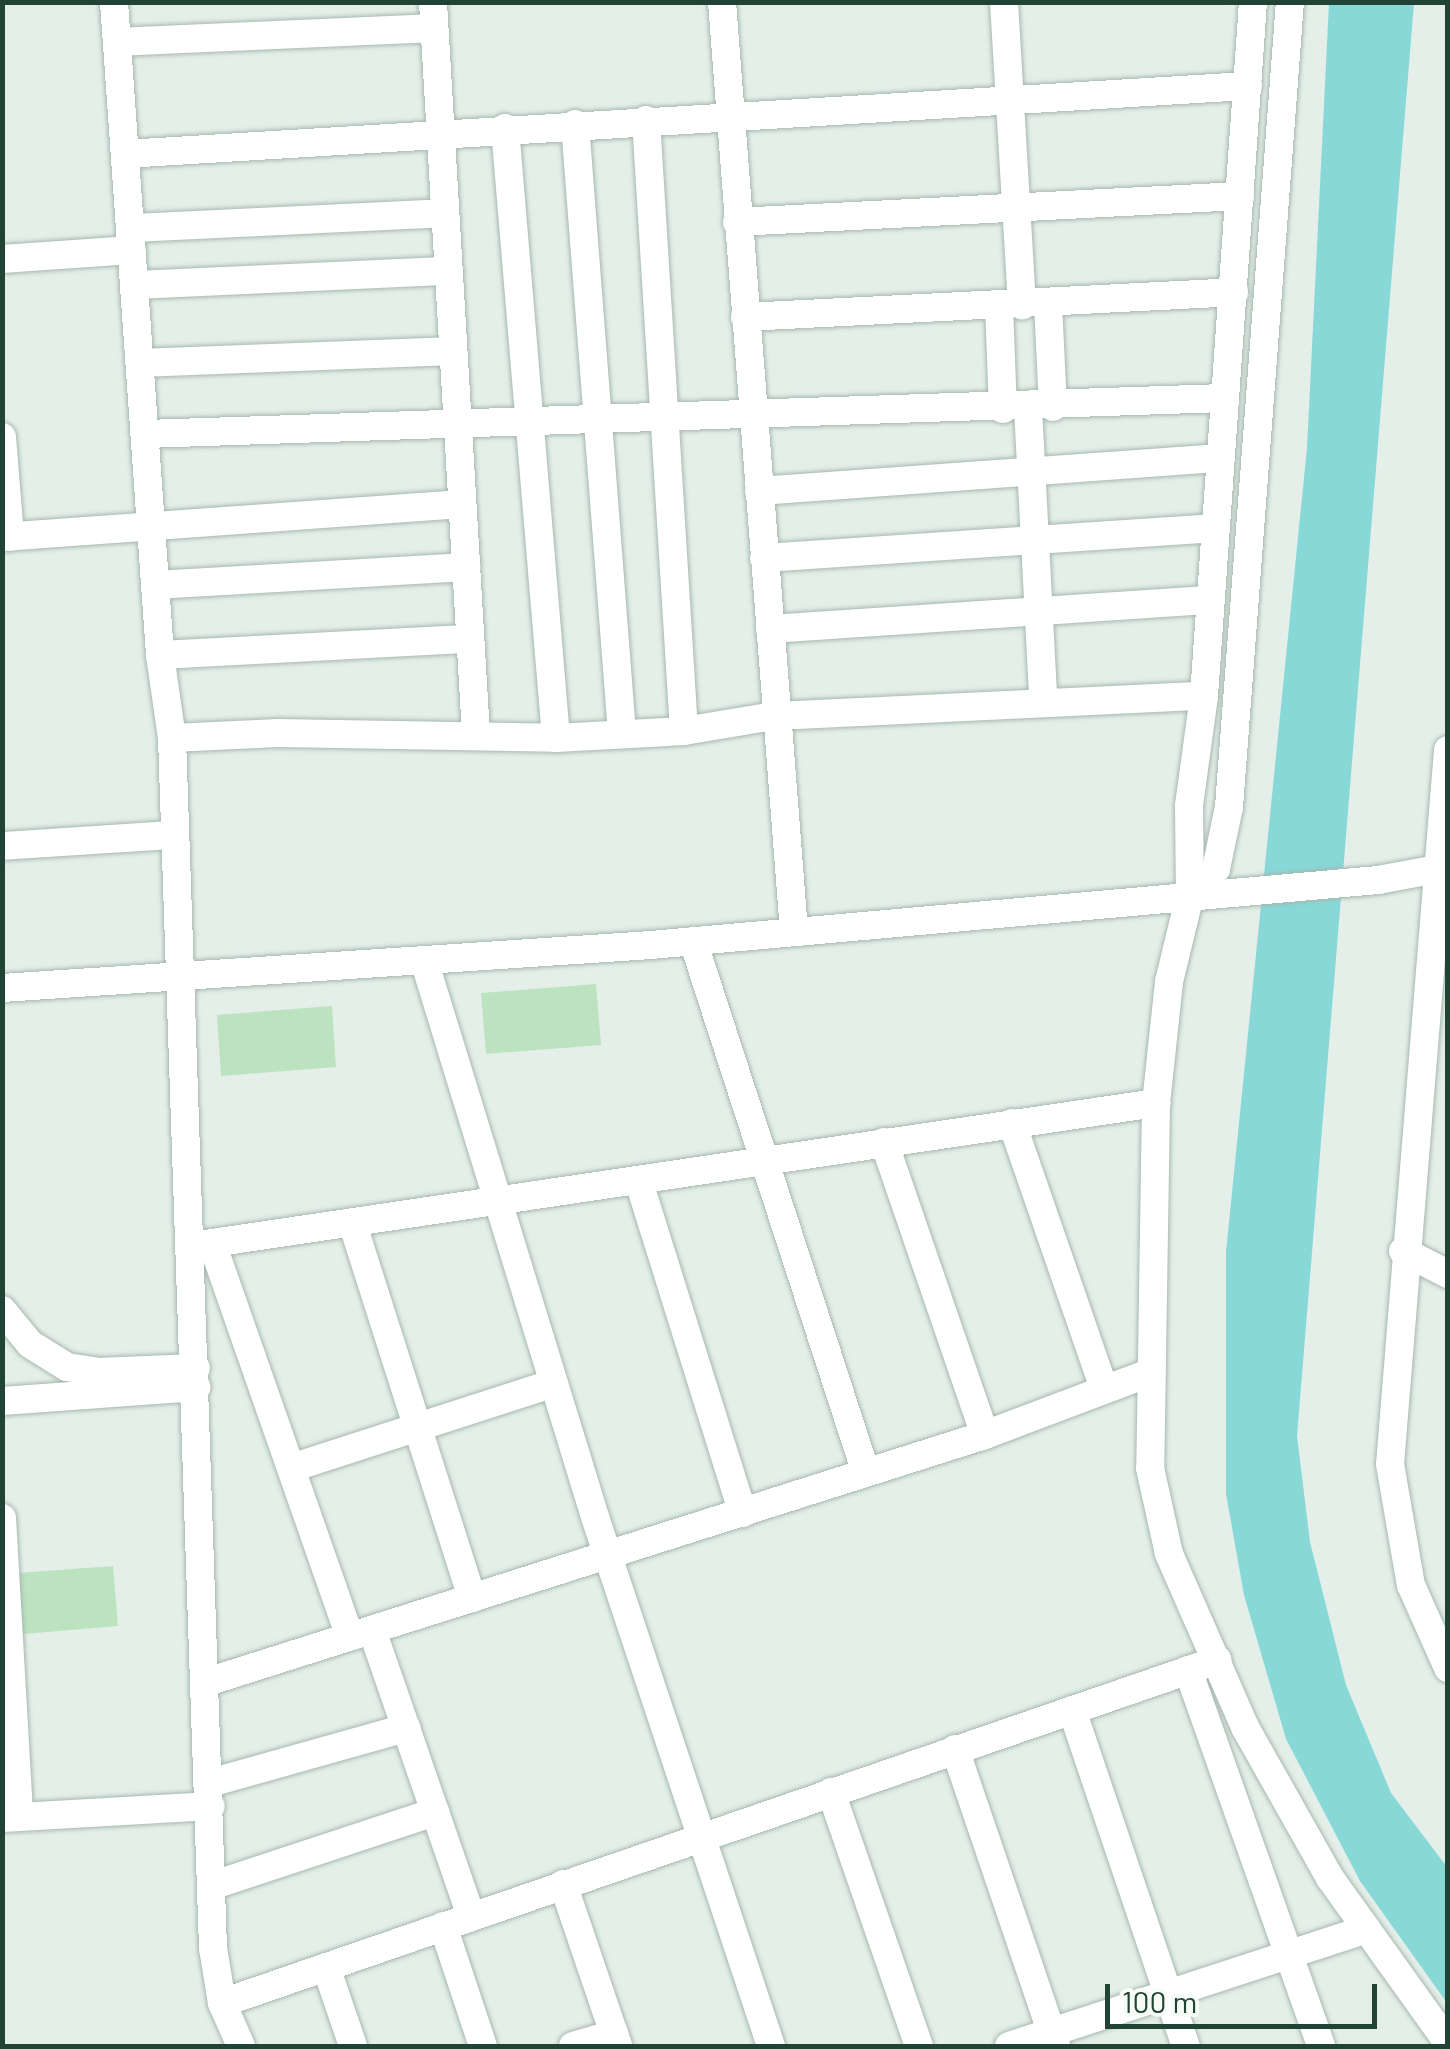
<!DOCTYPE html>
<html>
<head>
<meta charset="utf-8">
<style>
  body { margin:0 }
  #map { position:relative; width:1450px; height:2049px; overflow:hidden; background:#e4efe9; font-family:Barlow,sans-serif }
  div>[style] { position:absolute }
  .green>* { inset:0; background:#bce2c0 }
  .water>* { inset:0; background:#88d8d8 }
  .roads { filter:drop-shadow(0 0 2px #a6b8af) drop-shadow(0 0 2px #a6b8af) }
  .minor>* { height:28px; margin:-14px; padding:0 14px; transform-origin:14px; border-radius:14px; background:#fff }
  span { translate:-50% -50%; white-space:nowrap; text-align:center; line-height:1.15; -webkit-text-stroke:8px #f6fbf7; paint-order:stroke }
  .frame { position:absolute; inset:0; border:5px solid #214335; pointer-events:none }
  .scale { position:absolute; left:1105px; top:1984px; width:272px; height:45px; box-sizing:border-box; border:5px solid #214335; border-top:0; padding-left:12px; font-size:30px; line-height:35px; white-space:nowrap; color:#214335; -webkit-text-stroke:8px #f6fbf7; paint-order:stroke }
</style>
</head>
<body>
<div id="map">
  <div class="green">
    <i style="clip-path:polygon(596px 984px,601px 1045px,486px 1054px,481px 993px)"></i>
    <i style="clip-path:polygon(332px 1006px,336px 1067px,221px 1076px,217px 1015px)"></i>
    <i style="clip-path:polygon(113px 1566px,118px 1626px,23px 1634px,18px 1573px)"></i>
  </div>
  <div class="water">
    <i style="clip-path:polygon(1329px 3px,1414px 3px,1297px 1436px,1310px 1542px,1346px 1685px,1391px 1793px,1447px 1867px,1447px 2003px,1360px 1881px,1286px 1739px,1244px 1595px,1226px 1494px,1226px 1252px,1307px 448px)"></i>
  </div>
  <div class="roads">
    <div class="minor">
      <i style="left:114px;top:2px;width:655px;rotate:85.97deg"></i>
      <i style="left:160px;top:655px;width:84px;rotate:81.8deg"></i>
      <i style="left:172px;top:738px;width:1211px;rotate:88.06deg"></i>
      <i style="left:213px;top:1948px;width:56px;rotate:80.7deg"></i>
      <i style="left:222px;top:2003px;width:47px;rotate:66.2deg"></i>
      <i style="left:433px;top:2px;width:734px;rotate:86.64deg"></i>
      <i style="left:722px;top:2px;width:932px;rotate:85.57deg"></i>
      <i style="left:1004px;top:2px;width:304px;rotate:86.6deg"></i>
      <i style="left:1253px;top:2px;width:696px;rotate:94.04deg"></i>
      <i style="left:1204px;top:696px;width:111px;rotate:97.8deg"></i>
      <i style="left:1189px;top:806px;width:89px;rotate:89.4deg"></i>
      <i style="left:1190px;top:895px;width:89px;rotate:103.6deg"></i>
      <i style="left:1169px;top:982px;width:122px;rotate:96.1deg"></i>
      <i style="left:1156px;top:1103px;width:365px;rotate:90.9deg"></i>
      <i style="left:1150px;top:1468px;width:88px;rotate:77.5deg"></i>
      <i style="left:1169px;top:1554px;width:191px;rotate:66.3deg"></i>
      <i style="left:1246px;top:1729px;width:171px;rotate:60.6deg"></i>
      <i style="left:1330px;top:1878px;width:203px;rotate:54.4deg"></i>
      <i style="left:117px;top:42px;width:317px;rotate:-2.5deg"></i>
      <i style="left:646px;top:120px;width:612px;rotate:86.44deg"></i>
      <i style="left:575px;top:124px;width:611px;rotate:85.59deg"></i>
      <i style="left:505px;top:128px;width:612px;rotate:85.22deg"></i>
      <i style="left:125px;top:154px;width:1125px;rotate:-3.47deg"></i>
      <i style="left:737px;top:222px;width:504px;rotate:-2.96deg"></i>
      <i style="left:131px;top:228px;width:314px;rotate:-2.7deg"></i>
      <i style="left:2px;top:259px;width:130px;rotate:-4deg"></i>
      <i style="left:135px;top:285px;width:314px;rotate:-2.6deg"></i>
      <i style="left:1048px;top:304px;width:103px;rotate:87.2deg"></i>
      <i style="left:999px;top:306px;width:103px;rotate:87.8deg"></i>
      <i style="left:745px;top:317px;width:490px;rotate:-2.9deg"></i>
      <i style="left:140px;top:363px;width:313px;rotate:-2.2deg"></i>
      <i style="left:1028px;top:408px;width:291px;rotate:87deg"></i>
      <i style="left:145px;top:434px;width:1081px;rotate:-1.91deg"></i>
      <i style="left:2px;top:437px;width:100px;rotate:85.4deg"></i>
      <i style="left:759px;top:491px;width:463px;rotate:-4.1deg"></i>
      <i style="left:2px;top:537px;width:461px;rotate:-4.1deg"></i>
      <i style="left:764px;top:558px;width:453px;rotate:-3.8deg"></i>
      <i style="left:155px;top:585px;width:312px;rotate:-3.3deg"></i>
      <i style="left:770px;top:629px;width:442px;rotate:-3.8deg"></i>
      <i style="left:160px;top:655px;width:310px;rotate:-3deg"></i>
      <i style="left:172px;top:738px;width:106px;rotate:-2.7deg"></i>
      <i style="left:278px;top:733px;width:278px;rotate:1deg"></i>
      <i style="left:556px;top:738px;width:128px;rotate:-3.1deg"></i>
      <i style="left:684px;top:731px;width:91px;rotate:-9.5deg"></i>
      <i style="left:774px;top:716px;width:430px;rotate:-2.7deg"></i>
      <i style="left:1448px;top:750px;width:716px;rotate:94.64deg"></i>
      <i style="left:1390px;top:1464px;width:123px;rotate:80.2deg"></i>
      <i style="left:1411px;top:1585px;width:91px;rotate:66deg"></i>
      <i style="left:2px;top:846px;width:171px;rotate:-3.7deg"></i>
      <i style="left:1190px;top:895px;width:37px;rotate:-45deg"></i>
      <i style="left:1216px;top:869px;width:63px;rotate:-78.2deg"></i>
      <i style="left:1229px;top:807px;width:807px;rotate:-85.67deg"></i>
      <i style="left:693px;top:941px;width:559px;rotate:71.99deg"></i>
      <i style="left:424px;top:960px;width:583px;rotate:72.93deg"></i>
      <i style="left:595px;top:1517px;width:558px;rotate:71.6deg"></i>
      <i style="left:2px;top:988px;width:650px;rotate:-3.79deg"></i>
      <i style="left:651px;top:945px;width:730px;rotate:-5.11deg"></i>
      <i style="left:1378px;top:880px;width:71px;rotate:-10.5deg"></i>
      <i style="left:1012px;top:1123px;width:281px;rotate:70.9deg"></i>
      <i style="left:884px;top:1142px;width:310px;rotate:71deg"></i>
      <i style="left:639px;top:1182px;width:347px;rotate:72.6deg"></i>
      <i style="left:353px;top:1225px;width:392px;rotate:72.3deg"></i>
      <i style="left:212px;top:1243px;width:417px;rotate:70.7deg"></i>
      <i style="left:192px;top:1246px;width:975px;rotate:-8.44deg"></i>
      <i style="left:1403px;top:1251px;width:51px;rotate:27.1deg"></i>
      <i style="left:2px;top:1310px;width:44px;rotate:50.5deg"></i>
      <i style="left:30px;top:1344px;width:44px;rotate:31.9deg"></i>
      <i style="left:67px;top:1367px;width:30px;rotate:9deg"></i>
      <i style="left:97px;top:1372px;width:99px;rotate:-2.3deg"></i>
      <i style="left:2px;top:1401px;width:195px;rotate:-4.1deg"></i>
      <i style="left:291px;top:1468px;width:276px;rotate:-17.9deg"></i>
      <i style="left:2px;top:1518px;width:299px;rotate:86.7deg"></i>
      <i style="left:372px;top:1630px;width:303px;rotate:70.9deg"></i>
      <i style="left:1188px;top:1670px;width:399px;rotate:70.5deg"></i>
      <i style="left:207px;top:1682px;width:816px;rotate:-17.61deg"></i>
      <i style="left:985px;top:1435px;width:178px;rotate:-20.7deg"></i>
      <i style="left:1072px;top:1710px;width:355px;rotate:71.3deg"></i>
      <i style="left:955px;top:1749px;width:314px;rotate:71.2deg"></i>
      <i style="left:210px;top:1783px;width:204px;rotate:-15.7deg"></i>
      <i style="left:831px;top:1792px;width:269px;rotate:70.9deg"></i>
      <i style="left:3px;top:1818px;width:208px;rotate:-3.3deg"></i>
      <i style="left:563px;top:1884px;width:171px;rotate:71.2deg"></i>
      <i style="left:214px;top:1885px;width:233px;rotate:-18.3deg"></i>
      <i style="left:443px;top:1926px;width:126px;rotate:71.6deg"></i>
      <i style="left:326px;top:1967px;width:83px;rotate:71.1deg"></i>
      <i style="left:222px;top:2003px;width:1053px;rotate:-19deg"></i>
      <i style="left:573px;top:2046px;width:43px;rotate:-16.3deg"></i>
      <i style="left:1009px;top:2046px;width:376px;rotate:-18.1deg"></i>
    </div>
  </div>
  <div class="frame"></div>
  <div class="scale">100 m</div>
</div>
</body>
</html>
